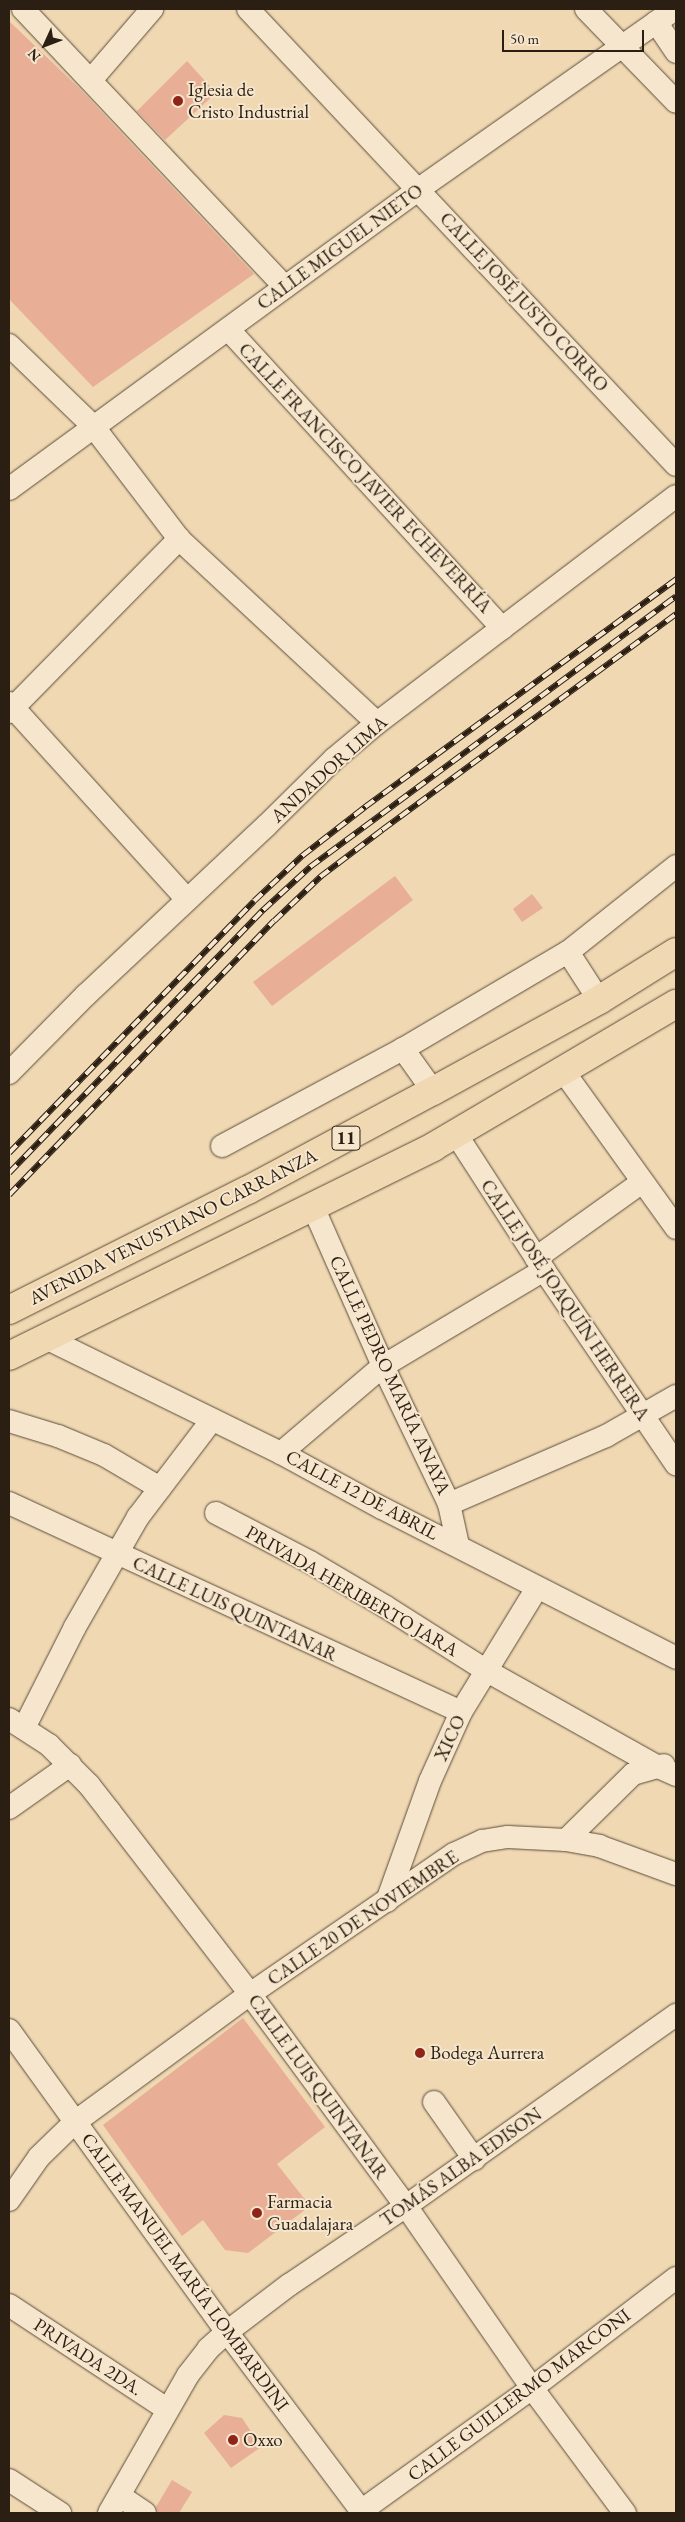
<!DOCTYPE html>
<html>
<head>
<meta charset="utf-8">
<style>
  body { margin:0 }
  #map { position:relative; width:685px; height:2522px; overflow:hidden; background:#efd8b2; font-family:"EB Garamond",serif }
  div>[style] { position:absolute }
  .building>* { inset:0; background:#e9ae96 }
  .roads { filter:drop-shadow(0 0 1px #5c4c3a) drop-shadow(0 0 1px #5c4c3a) }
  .minor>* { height:22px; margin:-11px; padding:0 11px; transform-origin:11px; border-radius:11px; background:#f5e6cd }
  .major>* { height:28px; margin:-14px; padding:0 14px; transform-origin:14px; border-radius:14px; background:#efd8b2 }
  .rail>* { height:5.5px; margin-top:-2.75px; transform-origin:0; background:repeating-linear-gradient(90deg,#f5e6cd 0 11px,#2b1e12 0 22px); box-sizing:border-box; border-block:1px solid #2b1e12 }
  .dots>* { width:14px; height:14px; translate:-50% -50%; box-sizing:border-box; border:2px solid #f5e6cd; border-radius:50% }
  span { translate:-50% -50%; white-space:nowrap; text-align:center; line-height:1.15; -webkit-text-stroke:4px #f5e6cd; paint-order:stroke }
  .shield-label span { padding:1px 4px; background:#f5e6cd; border:1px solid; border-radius:4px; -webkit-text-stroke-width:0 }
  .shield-label { font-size:18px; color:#2b1e12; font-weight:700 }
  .poi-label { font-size:19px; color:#2b1e12 }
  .left { translate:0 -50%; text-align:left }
  .street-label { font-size:19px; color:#2b1e12 }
  .frame { position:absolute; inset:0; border:10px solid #2b1e12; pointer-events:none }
  .north { position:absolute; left:20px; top:20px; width:50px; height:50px; -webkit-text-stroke:4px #f5e6cd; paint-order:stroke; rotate:227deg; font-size:14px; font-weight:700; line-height:20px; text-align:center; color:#2b1e12 }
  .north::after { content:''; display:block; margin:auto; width:18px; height:22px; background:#2b1e12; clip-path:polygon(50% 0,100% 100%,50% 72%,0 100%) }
  .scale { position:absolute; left:502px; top:30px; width:142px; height:22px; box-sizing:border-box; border:2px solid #2b1e12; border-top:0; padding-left:6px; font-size:15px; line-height:18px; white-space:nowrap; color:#2b1e12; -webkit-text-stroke:4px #f5e6cd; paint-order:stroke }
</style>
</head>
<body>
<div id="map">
  <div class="building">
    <i style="clip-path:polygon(9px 21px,78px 87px,254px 274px,93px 387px,9px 299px)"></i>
    <i style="clip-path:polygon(187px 61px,216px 93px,165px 140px,137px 111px)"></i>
    <i style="clip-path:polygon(395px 876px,413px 900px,272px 1006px,253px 982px)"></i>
    <i style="clip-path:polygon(532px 894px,543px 908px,522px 922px,513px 909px)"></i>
    <i style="clip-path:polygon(243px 2018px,325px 2127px,277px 2164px,310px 2206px,248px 2253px,225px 2250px,203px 2220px,182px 2236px,103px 2125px)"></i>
    <i style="clip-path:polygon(224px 2415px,242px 2418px,261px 2447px,231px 2468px,204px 2433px)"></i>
    <i style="clip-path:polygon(172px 2480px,192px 2492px,179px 2513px,158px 2513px,156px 2507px)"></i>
  </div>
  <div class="roads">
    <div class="minor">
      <i style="left:23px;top:9px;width:382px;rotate:46.7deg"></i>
      <i style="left:248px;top:9px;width:625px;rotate:46.81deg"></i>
      <i style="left:586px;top:9px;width:129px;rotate:45.9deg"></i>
      <i style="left:656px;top:22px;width:36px;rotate:56deg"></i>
      <i style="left:91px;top:80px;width:94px;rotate:-49.3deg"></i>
      <i style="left:228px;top:329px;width:406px;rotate:47.5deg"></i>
      <i style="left:9px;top:345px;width:117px;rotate:44deg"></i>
      <i style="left:93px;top:426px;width:142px;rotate:52.7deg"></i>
      <i style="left:179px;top:539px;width:270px;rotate:42.9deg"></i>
      <i style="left:9px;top:489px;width:508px;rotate:-36.19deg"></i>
      <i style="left:419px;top:189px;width:313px;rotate:-35.1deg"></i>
      <i style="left:9px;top:703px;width:265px;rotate:47.8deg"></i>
      <i style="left:9px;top:712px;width:243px;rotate:-45.5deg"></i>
      <i style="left:568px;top:952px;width:138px;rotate:-38.5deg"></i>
      <i style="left:564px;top:1072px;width:192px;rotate:54.3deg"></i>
      <i style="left:9px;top:1073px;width:110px;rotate:-45.4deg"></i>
      <i style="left:86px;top:995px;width:247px;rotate:-43.2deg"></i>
      <i style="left:266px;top:826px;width:95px;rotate:-44.6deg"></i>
      <i style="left:334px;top:759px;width:56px;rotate:-39.9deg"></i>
      <i style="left:377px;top:723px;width:375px;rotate:-37.2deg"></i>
      <i style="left:433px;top:1091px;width:52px;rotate:-125.5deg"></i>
      <i style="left:403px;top:1049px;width:191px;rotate:-30.5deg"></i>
      <i style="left:568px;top:952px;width:57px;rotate:57.1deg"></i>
      <i style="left:456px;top:1134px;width:162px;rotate:57.1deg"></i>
      <i style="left:544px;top:1270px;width:235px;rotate:55.8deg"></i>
      <i style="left:222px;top:1146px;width:205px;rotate:-28.2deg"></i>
      <i style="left:313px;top:1207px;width:174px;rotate:66.2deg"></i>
      <i style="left:383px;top:1366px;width:153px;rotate:64.4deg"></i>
      <i style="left:449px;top:1504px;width:42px;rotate:77.6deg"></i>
      <i style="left:536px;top:1258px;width:130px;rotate:-35.6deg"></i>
      <i style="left:44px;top:1337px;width:264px;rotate:26.1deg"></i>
      <i style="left:281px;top:1453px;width:115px;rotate:28.6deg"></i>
      <i style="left:382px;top:1508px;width:330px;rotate:27deg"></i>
      <i style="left:9px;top:1421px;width:51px;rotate:17deg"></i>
      <i style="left:58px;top:1436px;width:50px;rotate:22.4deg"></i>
      <i style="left:104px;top:1455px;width:65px;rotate:30.5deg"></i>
      <i style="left:281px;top:1453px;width:134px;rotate:-40.5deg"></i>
      <i style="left:383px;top:1366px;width:187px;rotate:-30.8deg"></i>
      <i style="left:9px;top:1503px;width:498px;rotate:24.8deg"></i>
      <i style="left:449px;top:1504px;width:171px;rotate:-23.4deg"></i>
      <i style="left:606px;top:1436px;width:81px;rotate:-29.7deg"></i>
      <i style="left:216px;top:1513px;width:106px;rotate:27.5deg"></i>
      <i style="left:310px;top:1562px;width:88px;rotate:30.6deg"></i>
      <i style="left:386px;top:1607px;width:120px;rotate:32.4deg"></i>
      <i style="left:487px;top:1671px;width:194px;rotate:29.3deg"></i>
      <i style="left:656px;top:1766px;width:22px;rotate:24deg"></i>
      <i style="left:9px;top:1719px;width:48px;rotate:33deg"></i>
      <i style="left:49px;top:1745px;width:57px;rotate:45deg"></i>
      <i style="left:89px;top:1785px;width:34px;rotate:52deg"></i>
      <i style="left:110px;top:1812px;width:230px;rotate:52.4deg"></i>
      <i style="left:250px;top:1994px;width:263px;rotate:53.7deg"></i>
      <i style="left:406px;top:2206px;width:221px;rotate:55.3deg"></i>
      <i style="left:532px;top:2388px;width:156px;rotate:53.4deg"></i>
      <i style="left:24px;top:1728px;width:113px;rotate:-63.2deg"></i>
      <i style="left:75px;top:1627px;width:127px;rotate:-60.2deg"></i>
      <i style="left:138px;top:1517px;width:122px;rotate:-52.7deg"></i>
      <i style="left:9px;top:1808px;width:75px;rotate:-35.2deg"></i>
      <i style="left:566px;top:1840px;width:94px;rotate:-44.6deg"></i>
      <i style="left:633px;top:1774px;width:32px;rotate:-16deg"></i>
      <i style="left:387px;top:1901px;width:127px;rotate:-70.3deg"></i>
      <i style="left:430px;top:1781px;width:76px;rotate:-65.8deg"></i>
      <i style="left:461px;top:1712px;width:145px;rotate:-58.5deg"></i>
      <i style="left:9px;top:2030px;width:372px;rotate:54.2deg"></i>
      <i style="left:227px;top:2332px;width:226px;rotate:53.1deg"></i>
      <i style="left:434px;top:2102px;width:70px;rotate:54.9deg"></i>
      <i style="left:9px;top:2200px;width:52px;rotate:-55.1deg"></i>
      <i style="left:39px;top:2157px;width:50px;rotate:-44.2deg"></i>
      <i style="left:75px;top:2122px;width:217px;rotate:-36.2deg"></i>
      <i style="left:250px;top:1994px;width:247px;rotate:-34.5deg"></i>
      <i style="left:454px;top:1854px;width:31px;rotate:-25deg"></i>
      <i style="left:482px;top:1841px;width:26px;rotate:-9deg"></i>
      <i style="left:508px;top:1837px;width:58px;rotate:3deg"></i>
      <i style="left:566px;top:1840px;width:34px;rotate:10deg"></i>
      <i style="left:599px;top:1846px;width:82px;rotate:20deg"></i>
      <i style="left:9px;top:2305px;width:189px;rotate:33.4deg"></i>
      <i style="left:9px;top:2480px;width:61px;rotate:32.9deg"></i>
      <i style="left:120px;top:2496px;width:30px;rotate:34deg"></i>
      <i style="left:361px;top:2511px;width:211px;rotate:-35.7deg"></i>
      <i style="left:532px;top:2388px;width:181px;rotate:-37.4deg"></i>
      <i style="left:109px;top:2513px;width:159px;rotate:-60.2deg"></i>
      <i style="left:188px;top:2375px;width:33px;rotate:-52deg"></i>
      <i style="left:208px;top:2349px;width:25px;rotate:-42deg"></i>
      <i style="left:227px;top:2332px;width:78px;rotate:-37.2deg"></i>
      <i style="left:289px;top:2285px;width:141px;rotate:-34deg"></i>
      <i style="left:406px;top:2206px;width:331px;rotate:-35.3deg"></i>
    </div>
    <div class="major">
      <i style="left:9px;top:1310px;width:267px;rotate:-26.7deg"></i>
      <i style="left:248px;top:1190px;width:210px;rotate:-28.2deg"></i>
      <i style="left:433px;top:1091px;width:189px;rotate:-28.7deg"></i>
      <i style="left:599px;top:1000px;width:91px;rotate:-31.9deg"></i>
      <i style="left:9px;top:1356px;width:473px;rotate:-26.2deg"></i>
      <i style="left:433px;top:1147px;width:282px;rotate:-30.5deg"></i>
    </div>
  </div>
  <div class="rail">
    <i style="left:9px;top:1153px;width:351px;rotate:-45.8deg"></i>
    <i style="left:254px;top:901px;width:66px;rotate:-43.2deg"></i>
    <i style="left:302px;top:856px;width:80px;rotate:-37.9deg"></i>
    <i style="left:365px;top:807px;width:386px;rotate:-36.2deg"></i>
    <i style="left:9px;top:1173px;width:366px;rotate:-46deg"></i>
    <i style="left:263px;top:910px;width:64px;rotate:-42.5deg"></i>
    <i style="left:310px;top:867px;width:455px;rotate:-36.5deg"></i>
    <i style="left:9px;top:1195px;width:381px;rotate:-46deg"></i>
    <i style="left:274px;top:921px;width:64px;rotate:-43.7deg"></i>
    <i style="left:320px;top:877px;width:78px;rotate:-37.2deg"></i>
    <i style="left:382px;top:830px;width:365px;rotate:-36.3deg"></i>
  </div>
  <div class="dots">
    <i style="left:178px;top:101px;background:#8f2418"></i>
    <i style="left:420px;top:2053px;background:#8f2418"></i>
    <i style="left:257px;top:2213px;background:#8f2418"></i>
    <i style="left:233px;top:2440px;background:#8f2418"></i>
  </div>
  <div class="shield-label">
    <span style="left:346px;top:1138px">11</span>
  </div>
  <div class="poi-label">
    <span class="left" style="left:188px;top:101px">Iglesia de<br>Cristo Industrial</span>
    <span class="left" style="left:430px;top:2053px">Bodega Aurrera</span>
    <span class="left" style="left:267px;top:2213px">Farmacia<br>Guadalajara</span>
    <span class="left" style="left:243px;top:2440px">Oxxo</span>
  </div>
  <div class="street-label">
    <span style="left:340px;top:247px;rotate:-36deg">CALLE MIGUEL NIETO</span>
    <span style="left:524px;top:302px;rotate:47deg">CALLE JOSÉ JUSTO CORRO</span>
    <span style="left:365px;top:478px;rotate:47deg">CALLE FRANCISCO JAVIER ECHEVERRÍA</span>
    <span style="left:329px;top:769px;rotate:-42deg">ANDADOR LIMA</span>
    <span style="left:173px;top:1227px;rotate:-27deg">AVENIDA VENUSTIANO CARRANZA</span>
    <span style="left:565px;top:1300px;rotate:56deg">CALLE JOSÉ JOAQUÍN HERRERA</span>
    <span style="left:390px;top:1375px;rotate:65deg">CALLE PEDRO MARÍA ANAYA</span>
    <span style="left:362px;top:1495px;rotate:28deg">CALLE 12 DE ABRIL</span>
    <span style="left:352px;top:1591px;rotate:30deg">PRIVADA HERIBERTO JARA</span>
    <span style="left:235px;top:1609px;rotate:25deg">CALLE LUIS QUINTANAR</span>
    <span style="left:450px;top:1738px;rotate:-65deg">XICO</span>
    <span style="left:363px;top:1918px;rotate:-34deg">CALLE 20 DE NOVIEMBRE</span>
    <span style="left:318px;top:2087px;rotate:54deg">CALLE LUIS QUINTANAR</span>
    <span style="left:461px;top:2167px;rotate:-35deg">TOMÁS ALBA EDISON</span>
    <span style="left:185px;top:2272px;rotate:54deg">CALLE MANUEL MARÍA LOMBARDINI</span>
    <span style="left:88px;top:2357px;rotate:33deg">PRIVADA 2DA.</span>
    <span style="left:519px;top:2395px;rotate:-37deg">CALLE GUILLERMO MARCONI</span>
  </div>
  <div class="frame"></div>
  <div class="north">N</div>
  <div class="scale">50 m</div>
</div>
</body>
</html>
